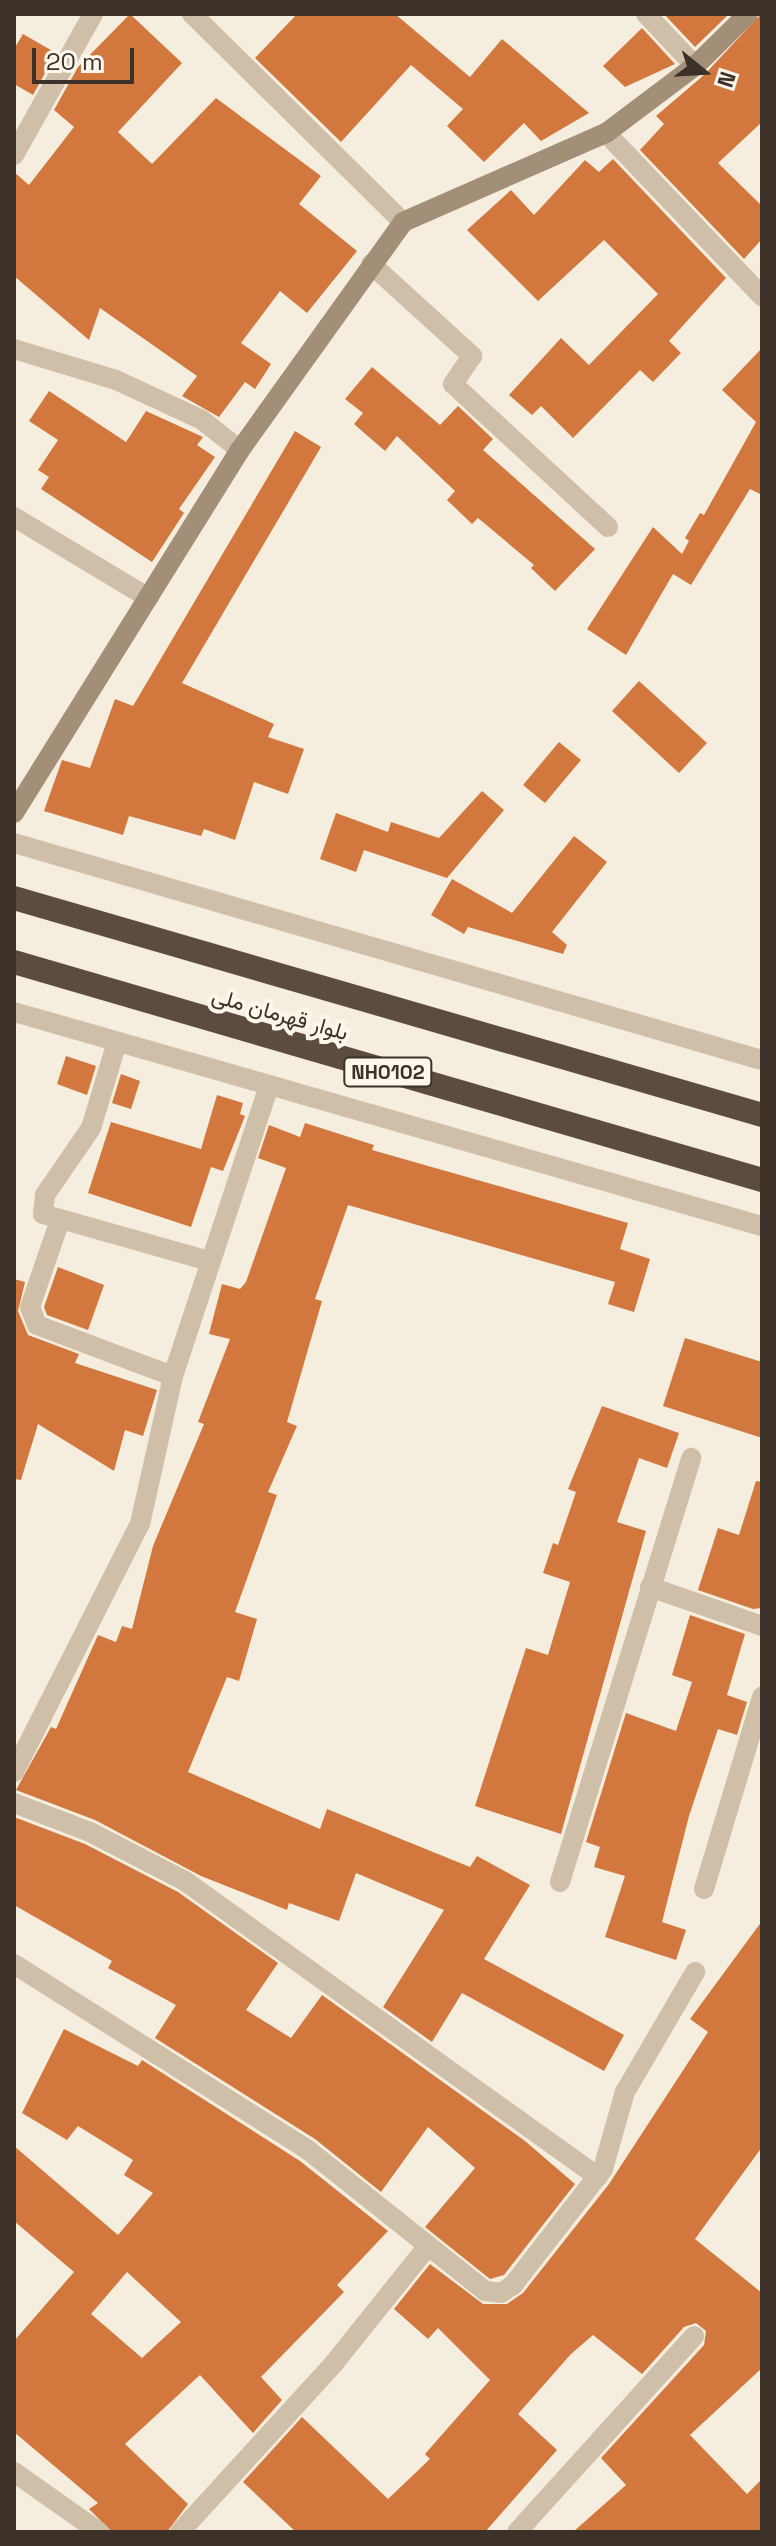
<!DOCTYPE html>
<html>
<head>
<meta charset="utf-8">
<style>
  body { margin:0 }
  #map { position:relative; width:776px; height:2546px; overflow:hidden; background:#f5eddd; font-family:"Space Grotesk",Vazirmatn,sans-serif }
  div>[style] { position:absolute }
  .building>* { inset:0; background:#d2783f }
  .street>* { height:20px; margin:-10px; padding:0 10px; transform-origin:10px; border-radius:10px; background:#cfbfa8 }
  .secondary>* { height:20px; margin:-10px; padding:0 10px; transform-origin:10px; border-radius:10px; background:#a38e78 }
  .highway>* { height:24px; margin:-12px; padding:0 12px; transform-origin:12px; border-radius:12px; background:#5c4c3f }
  span { translate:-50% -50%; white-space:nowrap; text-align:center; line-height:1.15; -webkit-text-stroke:8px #fcf6eb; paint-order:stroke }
  .shield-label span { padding:2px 6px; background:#fcf6eb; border:2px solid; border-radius:6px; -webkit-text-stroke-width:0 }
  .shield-label { font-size:20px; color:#3b3129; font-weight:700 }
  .street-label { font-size:22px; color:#3b3129 }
  .frame { position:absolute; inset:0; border:16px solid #3b3129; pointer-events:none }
  .north { position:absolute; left:664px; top:32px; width:80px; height:80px; -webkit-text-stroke:6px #fcf6eb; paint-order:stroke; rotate:108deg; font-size:22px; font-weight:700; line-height:32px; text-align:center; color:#3b3129 }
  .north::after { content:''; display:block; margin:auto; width:28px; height:36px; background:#3b3129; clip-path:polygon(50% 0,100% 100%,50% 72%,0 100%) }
  .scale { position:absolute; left:32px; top:48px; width:102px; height:36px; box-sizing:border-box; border:4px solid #3b3129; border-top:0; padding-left:10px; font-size:24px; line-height:28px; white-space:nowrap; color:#3b3129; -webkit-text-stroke:6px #fcf6eb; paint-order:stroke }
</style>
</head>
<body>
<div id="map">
  <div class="building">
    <i style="clip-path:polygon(130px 14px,182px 63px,118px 132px,152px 164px,216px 98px,321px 176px,299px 204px,357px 251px,307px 313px,280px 291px,241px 343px,271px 364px,255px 389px,245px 382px,219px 417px,182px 396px,197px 376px,100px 308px,89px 340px,14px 276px,14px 172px,29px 185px,74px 127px,54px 110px,78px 67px)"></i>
    <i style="clip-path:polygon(297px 14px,395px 14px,470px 77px,502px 39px,589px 113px,541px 141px,524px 123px,484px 162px,447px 126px,463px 109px,411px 65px,341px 142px,255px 58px)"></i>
    <i style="clip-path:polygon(664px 14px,729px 14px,695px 47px)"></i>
    <i style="clip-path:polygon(761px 14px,762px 122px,718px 163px,762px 206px,762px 239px,744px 259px,640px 150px,664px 124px,656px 116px,704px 75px)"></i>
    <i style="clip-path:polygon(642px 28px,675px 64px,625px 87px,603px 66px)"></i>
    <i style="clip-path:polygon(23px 34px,56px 53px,33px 95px,14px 84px,14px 49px)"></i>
    <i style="clip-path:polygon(613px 159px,726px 278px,669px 341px,681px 353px,653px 382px,640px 370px,573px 438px,541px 406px,532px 415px,509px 395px,561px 338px,589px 365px,658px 294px,604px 240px,538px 301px,467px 230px,511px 190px,534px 215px,585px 160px,599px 172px)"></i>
    <i style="clip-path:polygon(762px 348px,762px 495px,750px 489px,691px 585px,673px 574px,626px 655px,587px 629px,653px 527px,682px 554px,689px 541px,685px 538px,700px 513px,704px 515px,756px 422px,722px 390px)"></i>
    <i style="clip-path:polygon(372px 367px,440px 425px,458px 406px,493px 439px,483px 450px,595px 549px,555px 591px,531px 568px,534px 565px,478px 518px,472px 524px,447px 500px,455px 491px,397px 436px,385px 451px,354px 424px,363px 413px,345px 399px)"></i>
    <i style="clip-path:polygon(49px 391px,126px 442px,146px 411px,203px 437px,197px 445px,215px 457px,179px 509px,184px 513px,152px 562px,41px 489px,49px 477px,38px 470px,58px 440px,29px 421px)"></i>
    <i style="clip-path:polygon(295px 431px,321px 447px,182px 683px,274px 724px,268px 737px,304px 749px,288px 794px,254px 782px,235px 840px,204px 829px,201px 836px,129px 816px,123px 835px,44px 811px,62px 760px,90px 768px,115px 699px,133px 706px)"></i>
    <i style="clip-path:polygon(639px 681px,707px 743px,679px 773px,612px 711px)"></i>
    <i style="clip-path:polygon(559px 742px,581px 760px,545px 803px,523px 785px)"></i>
    <i style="clip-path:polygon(482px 791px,504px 810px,447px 878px,364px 850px,356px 872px,320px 859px,336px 813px,388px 832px,391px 822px,439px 838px)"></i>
    <i style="clip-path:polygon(574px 836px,607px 862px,552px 932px,567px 945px,563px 954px,468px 927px,464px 934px,431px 915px,452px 879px,512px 913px)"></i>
    <i style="clip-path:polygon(66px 1056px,96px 1066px,87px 1095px,57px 1084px)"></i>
    <i style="clip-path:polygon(121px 1074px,140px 1081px,131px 1109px,112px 1103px)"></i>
    <i style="clip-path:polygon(217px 1095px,243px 1103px,240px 1114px,245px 1116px,223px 1171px,211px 1167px,191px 1227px,88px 1193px,111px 1122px,201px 1149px)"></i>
    <i style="clip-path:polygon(305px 1123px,374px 1145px,372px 1150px,628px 1223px,620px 1249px,650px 1259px,634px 1312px,608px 1304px,615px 1282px,348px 1205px,315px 1299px,322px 1301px,287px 1422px,297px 1426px,268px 1492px,277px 1495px,235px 1612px,257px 1619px,239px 1681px,227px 1677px,188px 1772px,320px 1829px,327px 1809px,470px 1867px,477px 1856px,530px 1885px,484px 1959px,624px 2035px,604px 2071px,462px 1993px,432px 2042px,383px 2007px,444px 1910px,356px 1873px,339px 1921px,289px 1903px,287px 1910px,201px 1876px,95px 1820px,16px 1790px,51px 1727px,56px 1729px,98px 1635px,116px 1642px,122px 1626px,132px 1629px,153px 1546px,204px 1424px,198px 1422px,230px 1339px,209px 1334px,222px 1284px,240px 1289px,246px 1282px,286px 1168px,258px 1158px,269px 1125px,300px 1137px)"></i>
    <i style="clip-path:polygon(58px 1267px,104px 1285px,88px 1330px,47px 1315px,44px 1307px)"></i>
    <i style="clip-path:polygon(14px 1279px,25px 1282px,18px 1311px,28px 1335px,79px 1354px,75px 1363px,157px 1390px,143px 1436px,125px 1430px,114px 1471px,38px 1424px,21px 1480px,14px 1479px)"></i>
    <i style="clip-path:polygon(685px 1338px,762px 1362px,762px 1438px,663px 1406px)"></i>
    <i style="clip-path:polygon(602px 1406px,679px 1433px,667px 1468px,639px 1458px,617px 1522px,646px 1531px,561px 1834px,475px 1806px,526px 1648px,548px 1655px,570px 1582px,543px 1573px,553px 1543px,558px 1545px,576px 1492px,568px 1489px)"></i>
    <i style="clip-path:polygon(756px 1481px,762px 1482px,762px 1608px,753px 1609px,698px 1590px,718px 1528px,739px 1535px)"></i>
    <i style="clip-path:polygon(690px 1615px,745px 1634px,727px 1695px,747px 1702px,737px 1735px,718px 1729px,689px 1816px,662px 1922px,686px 1930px,676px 1960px,605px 1937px,625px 1876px,594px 1867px,600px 1847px,586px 1842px,626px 1713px,676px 1731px,692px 1682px,672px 1675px)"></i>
    <i style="clip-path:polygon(14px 1817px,85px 1844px,178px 1892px,278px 1963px,246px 2010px,291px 2038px,322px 1995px,525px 2141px,575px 2184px,504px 2275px,490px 2279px,425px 2227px,475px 2168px,428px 2127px,381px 2192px,315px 2139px,155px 2038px,176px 2005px,108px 1968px,112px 1961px,14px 1905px)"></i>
    <i style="clip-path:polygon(762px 1921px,762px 2147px,695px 2239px,762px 2293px,762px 2368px,690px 2435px,747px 2494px,762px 2479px,762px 2532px,573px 2532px,626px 2485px,601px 2458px,704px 2345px,706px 2331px,696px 2323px,684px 2327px,642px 2374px,593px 2335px,571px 2354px,518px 2414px,557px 2450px,485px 2532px,296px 2532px,243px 2482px,302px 2417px,388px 2499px,430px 2459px,425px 2454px,490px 2380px,438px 2328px,428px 2339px,394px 2309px,430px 2264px,483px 2304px,507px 2304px,523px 2293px,609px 2184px,708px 2032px,690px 2019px)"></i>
    <i style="clip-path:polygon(evenodd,64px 2029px,138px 2066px,142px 2060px,300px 2161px,388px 2231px,337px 2285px,344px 2292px,261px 2377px,282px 2400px,253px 2433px,200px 2375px,125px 2444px,188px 2504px,167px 2532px,112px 2532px,89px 2509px,98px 2503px,14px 2432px,14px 2341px,74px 2272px,14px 2221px,14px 2146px,118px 2235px,153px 2193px,124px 2175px,133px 2160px,78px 2126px,67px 2140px,22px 2113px,64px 2029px,127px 2272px,181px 2322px,142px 2358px,91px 2314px,127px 2272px)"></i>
  </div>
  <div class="street">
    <i style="left:192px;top:14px;width:296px;rotate:44.6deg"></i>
    <i style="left:646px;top:14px;width:71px;rotate:46.7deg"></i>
    <i style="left:606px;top:133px;width:226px;rotate:46.3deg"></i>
    <i style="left:14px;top:155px;width:162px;rotate:-60.7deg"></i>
    <i style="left:371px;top:264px;width:137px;rotate:42.3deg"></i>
    <i style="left:472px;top:356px;width:34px;rotate:124deg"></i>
    <i style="left:453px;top:384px;width:211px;rotate:42.7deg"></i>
    <i style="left:14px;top:349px;width:107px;rotate:16.9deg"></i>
    <i style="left:116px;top:380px;width:95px;rotate:24.9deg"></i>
    <i style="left:202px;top:420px;width:48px;rotate:38.3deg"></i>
    <i style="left:14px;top:517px;width:157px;rotate:31deg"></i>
    <i style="left:14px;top:843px;width:779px;rotate:16.18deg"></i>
    <i style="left:14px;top:1012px;width:778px;rotate:15.97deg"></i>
    <i style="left:117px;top:1042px;width:90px;rotate:106.8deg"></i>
    <i style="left:91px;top:1128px;width:81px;rotate:124.5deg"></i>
    <i style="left:45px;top:1195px;width:19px;rotate:96deg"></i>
    <i style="left:43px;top:1214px;width:173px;rotate:15.8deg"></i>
    <i style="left:60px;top:1220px;width:92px;rotate:109deg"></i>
    <i style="left:30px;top:1307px;width:19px;rotate:69deg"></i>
    <i style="left:37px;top:1325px;width:145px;rotate:20.6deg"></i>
    <i style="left:650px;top:1587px;width:119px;rotate:19.2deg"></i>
    <i style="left:14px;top:1772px;width:278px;rotate:-63.1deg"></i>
    <i style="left:140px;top:1524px;width:152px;rotate:-77.4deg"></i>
    <i style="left:173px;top:1376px;width:306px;rotate:-71.7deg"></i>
    <i style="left:14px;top:1803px;width:81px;rotate:20.9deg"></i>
    <i style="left:90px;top:1832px;width:107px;rotate:27.3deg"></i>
    <i style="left:185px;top:1881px;width:508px;rotate:35.63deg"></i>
    <i style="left:560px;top:1882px;width:444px;rotate:-72.8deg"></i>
    <i style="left:704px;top:1889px;width:201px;rotate:-73.2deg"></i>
    <i style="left:14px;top:1964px;width:348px;rotate:32.3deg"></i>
    <i style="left:308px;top:2150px;width:226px;rotate:38.5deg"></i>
    <i style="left:485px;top:2291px;width:16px;rotate:7deg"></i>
    <i style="left:501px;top:2293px;width:14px;rotate:-34deg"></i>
    <i style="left:513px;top:2285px;width:147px;rotate:-52.2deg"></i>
    <i style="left:603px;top:2169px;width:80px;rotate:-74.1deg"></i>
    <i style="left:625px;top:2092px;width:139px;rotate:-59.7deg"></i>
    <i style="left:14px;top:2472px;width:104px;rotate:35.2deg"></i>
    <i style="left:180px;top:2532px;width:230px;rotate:-47.6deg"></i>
    <i style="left:335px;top:2362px;width:149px;rotate:-51.3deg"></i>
    <i style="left:517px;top:2532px;width:264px;rotate:-47.9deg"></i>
  </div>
  <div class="secondary">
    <i style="left:14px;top:813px;width:428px;rotate:-58.1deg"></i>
    <i style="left:240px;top:450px;width:280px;rotate:-54.4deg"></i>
    <i style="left:403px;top:222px;width:222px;rotate:-23.7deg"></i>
    <i style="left:606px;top:133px;width:111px;rotate:-37deg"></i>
    <i style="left:695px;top:66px;width:74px;rotate:-44.5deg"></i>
  </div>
  <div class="highway">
    <i style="left:14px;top:898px;width:779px;rotate:16.18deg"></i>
    <i style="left:14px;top:962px;width:779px;rotate:16.25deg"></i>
  </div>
  <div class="shield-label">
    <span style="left:388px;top:1072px">NH0102</span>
  </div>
  <div class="street-label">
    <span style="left:280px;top:1014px;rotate:16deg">بلوار قهرمان ملی</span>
  </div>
  <div class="frame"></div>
  <div class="north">N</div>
  <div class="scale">20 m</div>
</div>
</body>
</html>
